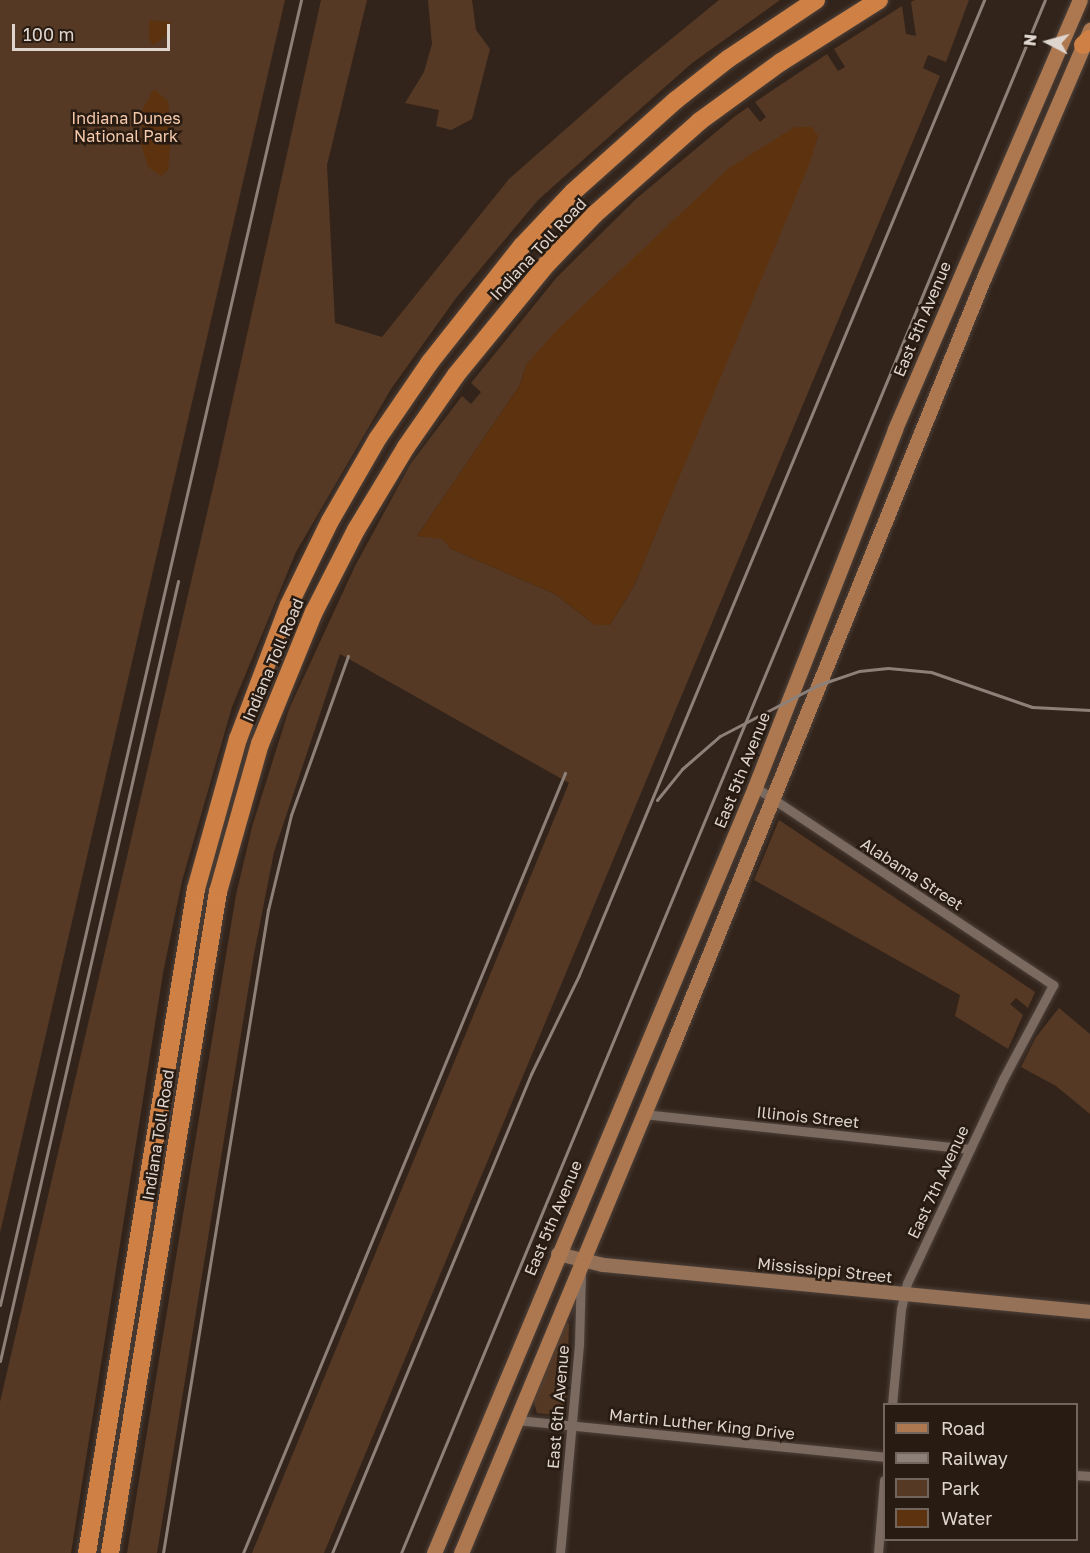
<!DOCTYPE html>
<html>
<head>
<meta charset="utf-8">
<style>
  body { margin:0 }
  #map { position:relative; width:1090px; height:1553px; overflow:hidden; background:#32241b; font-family:"Golos Text",sans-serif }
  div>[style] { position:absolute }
  .green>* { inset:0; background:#563924 }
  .water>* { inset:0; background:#5d320e }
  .roads { filter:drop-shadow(0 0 2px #4d413a) drop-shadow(0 0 2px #4d413a) }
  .street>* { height:9px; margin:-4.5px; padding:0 4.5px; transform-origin:4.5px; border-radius:4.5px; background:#7b6a5f }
  .secondary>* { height:14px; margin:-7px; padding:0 7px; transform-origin:7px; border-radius:7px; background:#947157 }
  .primary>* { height:15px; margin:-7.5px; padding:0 7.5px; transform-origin:7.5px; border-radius:7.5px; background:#ad784f }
  .highway>* { height:18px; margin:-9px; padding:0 9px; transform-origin:9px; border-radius:9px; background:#cf8145 }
  .rail>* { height:3px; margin:-1.5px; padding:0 1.5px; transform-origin:1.5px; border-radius:1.5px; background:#8c8079 }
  span { translate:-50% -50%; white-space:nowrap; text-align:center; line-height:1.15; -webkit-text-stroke:5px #281b11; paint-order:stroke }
  .park-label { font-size:16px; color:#f5c9ab }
  .street-label { font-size:16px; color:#dfd5cf }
  .legend { position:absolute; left:883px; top:1403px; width:195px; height:138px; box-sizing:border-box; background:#281b11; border:2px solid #71655d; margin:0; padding:8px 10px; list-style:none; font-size:18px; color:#dfd5cf }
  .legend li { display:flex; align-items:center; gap:12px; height:30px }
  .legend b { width:30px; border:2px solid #71655d }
  .north { position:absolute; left:1018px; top:12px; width:60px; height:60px; -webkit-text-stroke:4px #281b11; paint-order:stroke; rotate:276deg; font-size:16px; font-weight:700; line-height:24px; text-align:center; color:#dfd5cf }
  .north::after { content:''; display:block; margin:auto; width:21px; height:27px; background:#dfd5cf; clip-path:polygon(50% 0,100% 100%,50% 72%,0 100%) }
  .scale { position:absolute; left:12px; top:24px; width:158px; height:27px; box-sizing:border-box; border:3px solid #dfd5cf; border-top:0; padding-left:8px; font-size:18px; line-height:21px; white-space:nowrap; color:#dfd5cf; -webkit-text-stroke:4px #281b11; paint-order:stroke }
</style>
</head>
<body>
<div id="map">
  <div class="green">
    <i style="clip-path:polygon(0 0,285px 0,0 1233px)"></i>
    <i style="clip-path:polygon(321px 0,367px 0,327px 165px,335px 323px,382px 337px,509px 179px,626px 76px,719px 0,780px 0,692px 63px,538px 200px,456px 298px,391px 389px,296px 552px,232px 707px,182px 881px,163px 973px,71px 1553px,0 1553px,0 1402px,218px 466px)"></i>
    <i style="clip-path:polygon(428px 0,472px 0,476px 30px,490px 49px,472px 119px,451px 130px,436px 126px,439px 110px,405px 103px,424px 72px,432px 44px)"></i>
    <i style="clip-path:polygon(evenodd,915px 0,969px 0,946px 62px,928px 55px,923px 68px,940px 76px,324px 1553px,252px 1553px,569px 783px,340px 654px,274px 852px,254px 954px,157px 1553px,127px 1553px,236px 895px,252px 827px,289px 709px,355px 566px,411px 463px,462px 396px,471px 404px,481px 392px,471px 383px,557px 277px,637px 198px,734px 117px,748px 107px,760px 122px,766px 117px,755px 102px,827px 54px,838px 71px,845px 67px,834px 49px,902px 6px,906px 34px,916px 36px,911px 2px,915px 0,818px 137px,634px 586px,610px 625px,595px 625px,555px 594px,451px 549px,442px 538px,417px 536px,520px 385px,526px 365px,818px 137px)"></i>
    <i style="clip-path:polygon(779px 820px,1035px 992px,1028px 1008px,1016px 998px,1010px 1004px,1023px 1015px,1008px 1049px,955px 1016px,960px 995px,754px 880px)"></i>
    <i style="clip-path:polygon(1059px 1008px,1090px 1034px,1090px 1114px,1056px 1086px,1021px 1067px,1036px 1037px)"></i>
    <i style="clip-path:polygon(566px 1322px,569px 1324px,566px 1411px,561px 1416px,537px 1413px,533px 1399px)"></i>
  </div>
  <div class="water">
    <i style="clip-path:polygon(149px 20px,171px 22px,165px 37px,153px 45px,149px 38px)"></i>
    <i style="clip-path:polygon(154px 89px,168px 101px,171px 136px,168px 170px,161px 176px,148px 167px,141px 144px,143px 108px)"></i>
    <i style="clip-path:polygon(795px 127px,812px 127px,818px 136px,809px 165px,634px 586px,610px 625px,595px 625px,555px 594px,451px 549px,442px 539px,417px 536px,520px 385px,526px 365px,557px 330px,729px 168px)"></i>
  </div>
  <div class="roads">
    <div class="street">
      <i style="left:755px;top:787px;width:358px;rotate:33.6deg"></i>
      <i style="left:1053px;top:985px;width:106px;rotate:118deg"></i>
      <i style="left:1003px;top:1079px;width:225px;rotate:115.2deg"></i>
      <i style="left:907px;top:1283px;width:27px;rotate:103deg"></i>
      <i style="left:901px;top:1309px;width:95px;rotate:95.4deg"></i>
      <i style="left:643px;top:1114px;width:329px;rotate:6.1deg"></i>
      <i style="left:516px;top:1420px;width:370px;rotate:5.7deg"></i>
      <i style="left:1076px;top:1475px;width:14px;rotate:4deg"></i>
      <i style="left:560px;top:1553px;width:210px;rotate:-84.8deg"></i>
      <i style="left:579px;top:1344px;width:70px;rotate:-88.4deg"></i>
      <i style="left:878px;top:1553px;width:73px;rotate:-85.3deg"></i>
    </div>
    <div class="secondary">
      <i style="left:558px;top:1254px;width:46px;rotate:13.7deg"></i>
      <i style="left:603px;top:1265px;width:489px;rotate:5.5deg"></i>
    </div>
    <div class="primary">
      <i style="left:434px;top:1553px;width:831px;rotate:-67.26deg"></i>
      <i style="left:755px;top:787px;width:384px;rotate:-68.6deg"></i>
      <i style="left:895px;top:429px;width:467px;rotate:-66.7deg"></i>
      <i style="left:461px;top:1553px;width:551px;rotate:-67.39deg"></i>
      <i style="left:673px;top:1044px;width:830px;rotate:-67.92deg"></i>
      <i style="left:985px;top:275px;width:267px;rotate:-66.8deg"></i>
    </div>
    <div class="highway">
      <i style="left:1083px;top:45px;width:9px;rotate:-41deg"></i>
      <i style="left:87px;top:1553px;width:673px;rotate:-80.68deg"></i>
      <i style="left:196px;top:889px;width:156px;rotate:-74.4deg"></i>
      <i style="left:238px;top:739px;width:143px;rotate:-69.2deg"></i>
      <i style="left:289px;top:605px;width:93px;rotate:-64deg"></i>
      <i style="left:330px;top:521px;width:96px;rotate:-60deg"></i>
      <i style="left:378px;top:438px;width:92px;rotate:-55.6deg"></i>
      <i style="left:430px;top:362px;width:148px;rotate:-51.6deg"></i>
      <i style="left:522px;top:246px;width:74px;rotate:-46.6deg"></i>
      <i style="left:573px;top:192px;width:138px;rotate:-41.8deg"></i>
      <i style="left:676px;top:100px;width:66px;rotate:-38.3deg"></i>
      <i style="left:728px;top:59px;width:106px;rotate:-33.8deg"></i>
      <i style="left:110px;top:1553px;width:670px;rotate:-80.72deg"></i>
      <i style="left:218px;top:892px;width:154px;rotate:-74.2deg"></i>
      <i style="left:260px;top:744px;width:143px;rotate:-67.8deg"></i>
      <i style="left:314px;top:612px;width:92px;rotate:-62.9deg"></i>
      <i style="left:356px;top:530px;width:97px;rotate:-58.9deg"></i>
      <i style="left:406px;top:447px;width:88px;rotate:-55.2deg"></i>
      <i style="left:456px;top:375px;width:144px;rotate:-50.7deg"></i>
      <i style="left:547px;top:264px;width:69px;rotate:-46.2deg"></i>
      <i style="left:595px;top:214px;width:140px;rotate:-41.5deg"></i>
      <i style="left:700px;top:121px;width:100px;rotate:-36.1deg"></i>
      <i style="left:781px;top:62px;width:116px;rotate:-32.3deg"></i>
    </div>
  </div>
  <div class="rail">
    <i style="left:657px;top:800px;width:40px;rotate:-51deg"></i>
    <i style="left:682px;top:769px;width:50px;rotate:-41deg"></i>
    <i style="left:720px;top:736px;width:110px;rotate:-27.5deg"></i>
    <i style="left:818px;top:685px;width:43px;rotate:-18.9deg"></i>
    <i style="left:859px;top:671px;width:29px;rotate:-6deg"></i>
    <i style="left:888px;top:668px;width:43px;rotate:5.3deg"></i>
    <i style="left:931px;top:672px;width:107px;rotate:19.1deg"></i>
    <i style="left:1032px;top:707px;width:58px;rotate:3deg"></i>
    <i style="left:0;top:1305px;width:1339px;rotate:-77.01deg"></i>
    <i style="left:0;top:1361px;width:800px;rotate:-77.14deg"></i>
    <i style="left:163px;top:1553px;width:652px;rotate:-80.73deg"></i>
    <i style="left:268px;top:910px;width:98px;rotate:-76.4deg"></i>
    <i style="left:291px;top:815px;width:169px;rotate:-70.3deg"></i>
    <i style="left:243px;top:1553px;width:844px;rotate:-67.57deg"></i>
    <i style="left:332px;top:1553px;width:519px;rotate:-67.44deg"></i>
    <i style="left:531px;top:1074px;width:110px;rotate:-64.1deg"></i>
    <i style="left:579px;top:975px;width:1056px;rotate:-67.44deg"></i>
    <i style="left:401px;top:1553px;width:1681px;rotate:-67.48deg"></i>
  </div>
  <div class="park-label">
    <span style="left:126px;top:127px">Indiana Dunes<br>National Park</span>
  </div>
  <div class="street-label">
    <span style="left:538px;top:249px;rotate:-47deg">Indiana Toll Road</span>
    <span style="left:922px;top:319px;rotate:-67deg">East 5th Avenue</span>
    <span style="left:273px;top:660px;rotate:-67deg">Indiana Toll Road</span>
    <span style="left:742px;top:770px;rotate:-68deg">East 5th Avenue</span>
    <span style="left:912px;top:874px;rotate:33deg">Alabama Street</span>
    <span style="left:808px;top:1117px;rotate:6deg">Illinois Street</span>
    <span style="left:158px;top:1135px;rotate:-81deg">Indiana Toll Road</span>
    <span style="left:938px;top:1182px;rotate:-65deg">East 7th Avenue</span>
    <span style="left:553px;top:1218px;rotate:-67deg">East 5th Avenue</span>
    <span style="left:825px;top:1270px;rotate:6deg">Mississippi Street</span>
    <span style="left:558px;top:1407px;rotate:-85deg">East 6th Avenue</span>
    <span style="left:702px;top:1424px;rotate:6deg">Martin Luther King Drive</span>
  </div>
  <ul class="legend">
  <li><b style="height:8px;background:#ad784f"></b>Road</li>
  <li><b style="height:8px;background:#8c8079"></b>Railway</li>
  <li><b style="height:16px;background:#563924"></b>Park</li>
  <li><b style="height:16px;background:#5d320e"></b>Water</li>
  </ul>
  <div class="north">N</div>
  <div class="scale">100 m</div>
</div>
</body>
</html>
